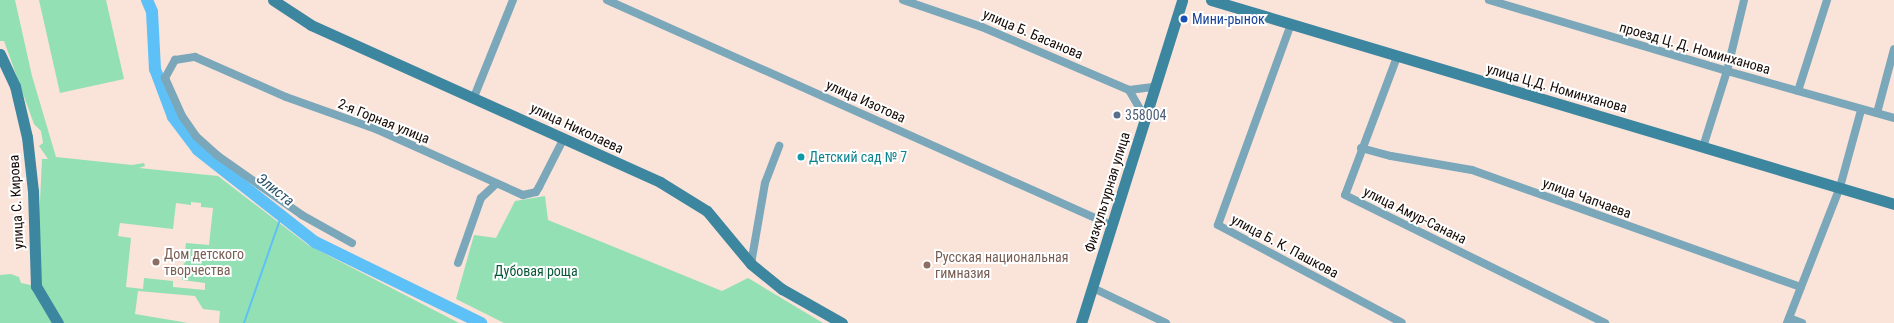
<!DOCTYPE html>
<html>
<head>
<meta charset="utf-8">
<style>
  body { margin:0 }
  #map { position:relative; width:1894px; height:323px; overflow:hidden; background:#fae3d9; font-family:"Roboto Condensed",sans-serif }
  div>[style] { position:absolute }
  .green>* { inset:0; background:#92e0b4 }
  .stream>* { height:2px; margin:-1px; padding:0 1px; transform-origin:1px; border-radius:1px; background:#5dc1f7 }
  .river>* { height:12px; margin:-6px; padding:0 6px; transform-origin:6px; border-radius:6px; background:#5dc1f7 }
  .street>* { height:8px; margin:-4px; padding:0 4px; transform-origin:4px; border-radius:4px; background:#7aa7b9 }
  .secondary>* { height:11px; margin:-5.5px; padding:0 5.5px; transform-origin:5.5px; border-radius:5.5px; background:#3d86a0 }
  .dots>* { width:11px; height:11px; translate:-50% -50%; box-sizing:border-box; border:2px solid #fff; border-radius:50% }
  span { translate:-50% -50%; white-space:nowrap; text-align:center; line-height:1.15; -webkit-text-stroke:4px #fff; paint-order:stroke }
  .transit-label { font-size:14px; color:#164399 }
  .left { translate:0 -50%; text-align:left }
  .street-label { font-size:14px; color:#160a05 }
  .service-label { font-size:14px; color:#4e5e75 }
  .culture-label { font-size:14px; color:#0d838f }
  .education-label { font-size:14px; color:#785e54 }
  .park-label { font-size:14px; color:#095938 }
  .water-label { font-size:15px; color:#285269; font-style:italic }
</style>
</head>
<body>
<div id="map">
  <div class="green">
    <i style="clip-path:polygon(evenodd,0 0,15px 0,32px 76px,56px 157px,132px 165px,144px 163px,145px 166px,139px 168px,218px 176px,308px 245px,459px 323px,219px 323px,220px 311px,203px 309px,195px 296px,138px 291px,135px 314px,188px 323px,0 323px,0 275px,11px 274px,19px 277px,21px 283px,36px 286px,42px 159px,48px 159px,39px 146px,43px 143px,41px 131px,34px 124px,4px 41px,0 41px,0 0,191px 202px,201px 203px,201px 207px,213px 208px,209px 245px,186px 243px,182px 280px,205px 283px,205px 290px,173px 287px,173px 281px,144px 278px,143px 289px,126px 287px,131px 238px,118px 236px,120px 223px,173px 229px,176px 203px,191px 205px,191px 202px)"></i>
    <i style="clip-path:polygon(39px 0,106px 0,124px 79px,60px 93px)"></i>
    <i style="clip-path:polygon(545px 196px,548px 220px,722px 291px,748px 278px,823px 323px,504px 323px,456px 299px,474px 235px,496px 238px,515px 201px)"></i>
  </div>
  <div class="stream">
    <i style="left:244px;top:323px;width:112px;rotate:-70.8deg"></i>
  </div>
  <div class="river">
    <i style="left:147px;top:0;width:13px;rotate:67deg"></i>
    <i style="left:152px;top:12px;width:57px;rotate:87deg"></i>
    <i style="left:155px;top:69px;width:51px;rotate:69.4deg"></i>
    <i style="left:173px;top:117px;width:41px;rotate:52.9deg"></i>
    <i style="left:198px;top:150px;width:149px;rotate:38.2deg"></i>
    <i style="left:315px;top:242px;width:185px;rotate:26deg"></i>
  </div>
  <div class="street">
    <i style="left:607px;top:0;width:554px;rotate:24.07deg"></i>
    <i style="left:903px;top:0;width:83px;rotate:18.9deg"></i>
    <i style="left:982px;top:27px;width:160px;rotate:23.2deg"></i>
    <i style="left:1129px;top:90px;width:32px;rotate:60deg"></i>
    <i style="left:1489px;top:0;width:248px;rotate:16.6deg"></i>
    <i style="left:1727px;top:71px;width:173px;rotate:15.7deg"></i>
    <i style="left:1291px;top:24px;width:214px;rotate:110deg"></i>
    <i style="left:1218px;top:225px;width:208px;rotate:28deg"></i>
    <i style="left:1397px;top:57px;width:147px;rotate:110.6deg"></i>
    <i style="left:1345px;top:195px;width:290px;rotate:26.2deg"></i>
    <i style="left:1129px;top:90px;width:26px;rotate:-7deg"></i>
    <i style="left:1798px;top:91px;width:96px;rotate:-72.3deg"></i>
    <i style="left:474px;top:97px;width:105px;rotate:-68.1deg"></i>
    <i style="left:1877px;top:113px;width:66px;rotate:-75.1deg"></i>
    <i style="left:1703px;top:147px;width:80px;rotate:-72.5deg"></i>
    <i style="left:1727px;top:71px;width:73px;rotate:-76.5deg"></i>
    <i style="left:1361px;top:148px;width:31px;rotate:15deg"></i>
    <i style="left:1391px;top:156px;width:82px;rotate:9.8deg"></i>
    <i style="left:1472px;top:170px;width:349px;rotate:19.6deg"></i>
    <i style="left:352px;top:243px;width:57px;rotate:-150.8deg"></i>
    <i style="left:302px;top:215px;width:103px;rotate:-144.9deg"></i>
    <i style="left:218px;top:156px;width:30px;rotate:-138deg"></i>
    <i style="left:196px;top:136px;width:24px;rotate:-125deg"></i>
    <i style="left:182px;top:116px;width:42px;rotate:-114.1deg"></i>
    <i style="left:165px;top:78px;width:21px;rotate:-61deg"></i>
    <i style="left:175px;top:60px;width:20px;rotate:-9deg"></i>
    <i style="left:195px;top:57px;width:99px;rotate:23.7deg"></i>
    <i style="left:286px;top:97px;width:96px;rotate:19.6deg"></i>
    <i style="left:376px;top:129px;width:161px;rotate:24.2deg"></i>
    <i style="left:523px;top:195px;width:13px;rotate:-13deg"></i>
    <i style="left:536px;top:192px;width:6px;rotate:-59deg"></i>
    <i style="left:539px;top:187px;width:55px;rotate:-63deg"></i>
    <i style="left:458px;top:263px;width:69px;rotate:-70.5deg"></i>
    <i style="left:481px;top:198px;width:21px;rotate:-43deg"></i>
    <i style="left:751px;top:264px;width:82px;rotate:-80.2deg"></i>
    <i style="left:765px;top:183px;width:40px;rotate:-69deg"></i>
    <i style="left:1093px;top:288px;width:81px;rotate:25.6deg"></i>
    <i style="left:1789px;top:318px;width:14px;rotate:21deg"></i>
    <i style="left:1787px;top:323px;width:146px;rotate:-68.7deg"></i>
    <i style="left:1840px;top:187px;width:80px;rotate:-74.7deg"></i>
  </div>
  <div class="secondary">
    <i style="left:273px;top:0;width:45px;rotate:33.3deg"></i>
    <i style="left:311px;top:25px;width:383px;rotate:24.2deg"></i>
    <i style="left:660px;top:182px;width:55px;rotate:31.7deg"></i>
    <i style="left:707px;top:211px;width:69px;rotate:50.3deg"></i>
    <i style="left:751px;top:264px;width:40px;rotate:39deg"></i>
    <i style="left:782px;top:289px;width:69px;rotate:29.5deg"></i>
    <i style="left:1211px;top:0;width:713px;rotate:16.63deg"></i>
    <i style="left:0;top:54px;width:35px;rotate:65deg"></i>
    <i style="left:15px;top:86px;width:52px;rotate:76.8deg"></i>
    <i style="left:27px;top:137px;width:54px;rotate:83.7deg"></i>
    <i style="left:33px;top:191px;width:95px;rotate:88.2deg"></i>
    <i style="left:36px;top:286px;width:43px;rotate:59.3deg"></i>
    <i style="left:1081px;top:323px;width:338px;rotate:-72.6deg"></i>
  </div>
  <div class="dots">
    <i style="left:1184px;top:19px;background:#1a4fb4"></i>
    <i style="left:1117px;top:115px;background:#5c6f8a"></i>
    <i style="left:801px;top:157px;background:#0f9aa8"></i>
    <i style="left:156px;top:262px;background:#8d6e63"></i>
    <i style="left:927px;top:265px;background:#8d6e63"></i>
  </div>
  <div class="transit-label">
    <span class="left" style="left:1192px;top:19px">Мини-рынок</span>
  </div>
  <div class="street-label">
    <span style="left:1033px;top:34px;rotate:23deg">улица Б. Басанова</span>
    <span style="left:1695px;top:48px;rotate:16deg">проезд Ц. Д. Номинханова</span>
    <span style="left:1557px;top:88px;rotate:16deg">улица Ц.Д. Номинханова</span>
    <span style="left:866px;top:101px;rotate:24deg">улица Изотова</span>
    <span style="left:384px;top:121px;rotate:22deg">2-я Горная улица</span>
    <span style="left:577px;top:128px;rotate:25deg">улица Николаева</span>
    <span style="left:1107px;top:192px;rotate:-73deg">Физкультурная улица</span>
    <span style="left:1587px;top:198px;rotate:20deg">улица Чапчаева</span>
    <span style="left:16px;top:202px;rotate:-93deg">улица С. Кирова</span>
    <span style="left:1415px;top:215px;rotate:26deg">улица Амур-Санана</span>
    <span style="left:1285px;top:246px;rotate:28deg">улица Б. К. Пашкова</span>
  </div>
  <div class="service-label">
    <span class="left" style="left:1125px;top:115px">358004</span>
  </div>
  <div class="culture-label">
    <span class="left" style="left:809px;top:157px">Детский сад № 7</span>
  </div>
  <div class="education-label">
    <span class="left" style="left:164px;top:262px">Дом детского<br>творчества</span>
    <span class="left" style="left:935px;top:265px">Русская национальная<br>гимназия</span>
  </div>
  <div class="park-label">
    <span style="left:536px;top:271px">Дубовая роща</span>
  </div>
  <div class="water-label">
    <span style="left:275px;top:190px;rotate:38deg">Элиста</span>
  </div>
</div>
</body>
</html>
